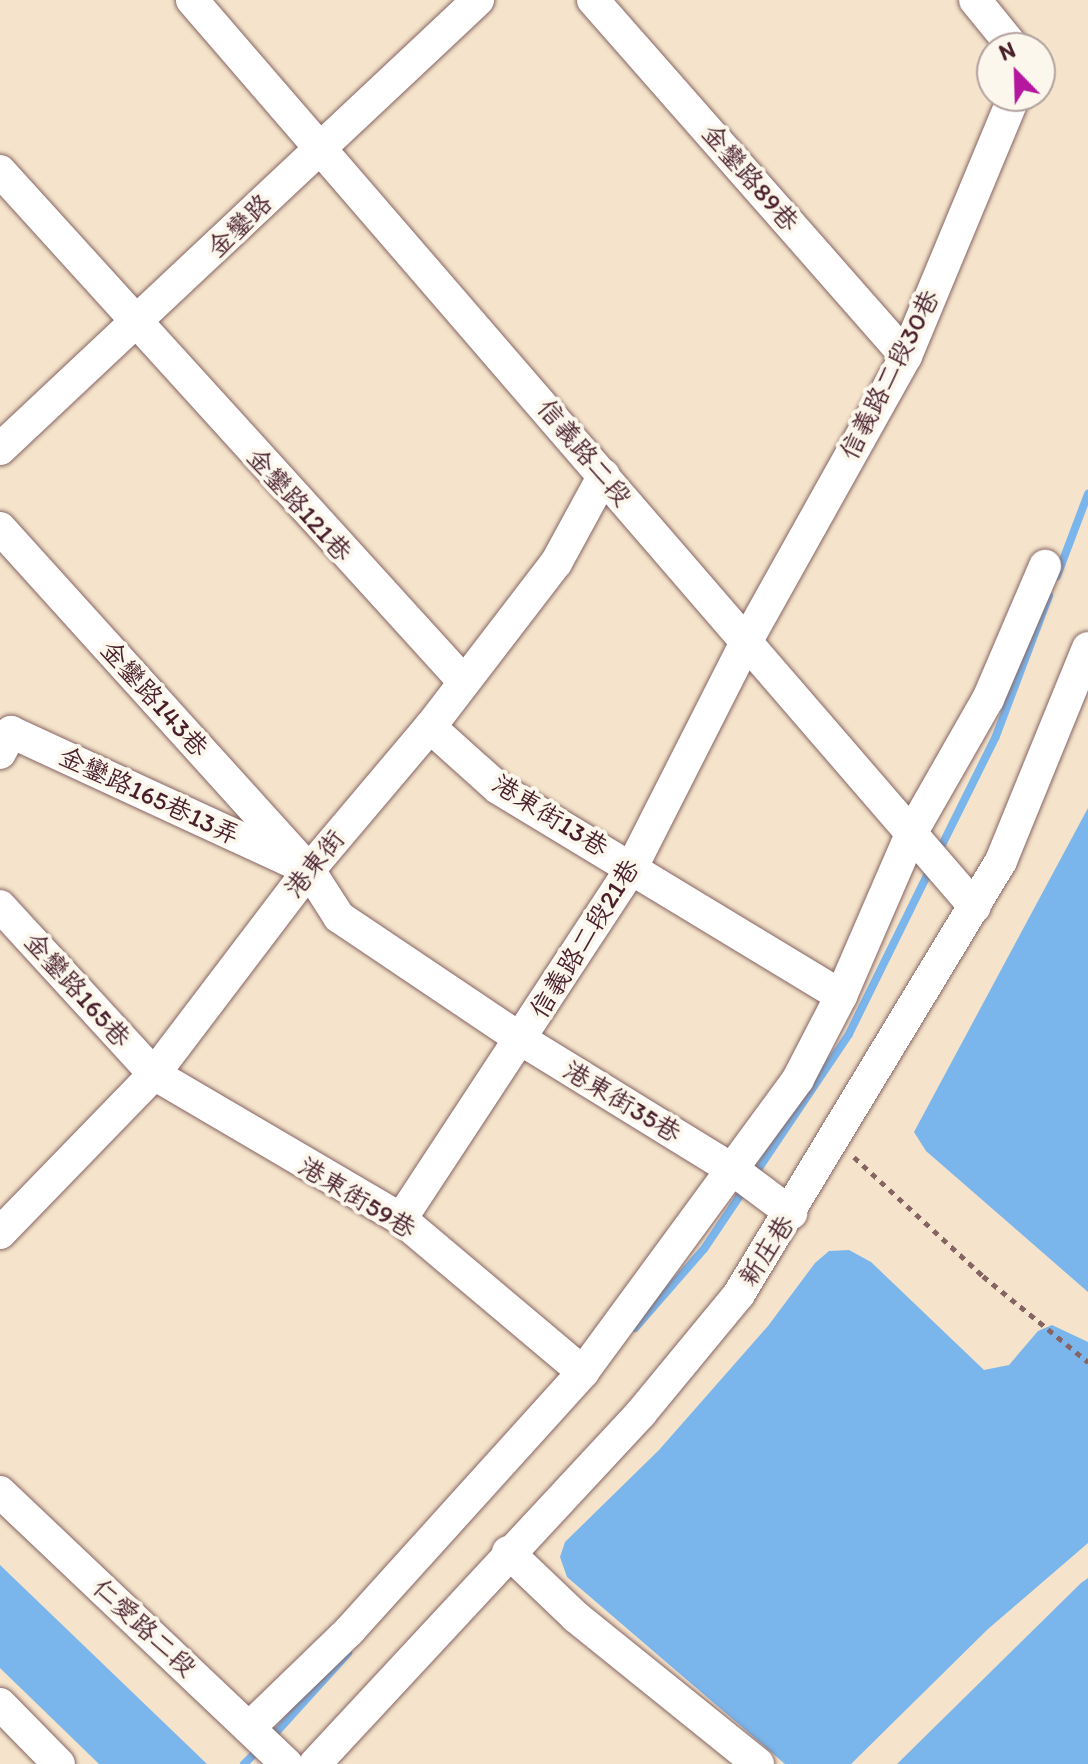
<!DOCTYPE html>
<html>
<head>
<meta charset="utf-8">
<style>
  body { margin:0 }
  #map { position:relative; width:1088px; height:1764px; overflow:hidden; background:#f5e4cb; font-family:Itim,"LXGW WenKai TC",sans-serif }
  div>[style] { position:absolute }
  .water>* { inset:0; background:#7ab5eb }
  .stream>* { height:8px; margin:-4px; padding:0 4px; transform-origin:4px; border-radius:4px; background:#7ab5eb }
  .path>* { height:5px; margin-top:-2.5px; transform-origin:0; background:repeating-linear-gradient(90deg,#866463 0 6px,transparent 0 12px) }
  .roads { filter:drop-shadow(0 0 2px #866463) drop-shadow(0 0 2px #866463) }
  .minor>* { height:32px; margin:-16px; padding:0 16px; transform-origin:16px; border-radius:16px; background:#fff }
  span { translate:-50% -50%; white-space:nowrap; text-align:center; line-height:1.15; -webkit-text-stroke:8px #fbf7ec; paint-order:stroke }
  .street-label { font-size:26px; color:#4a1f2b }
  .north { position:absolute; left:976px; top:32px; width:80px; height:80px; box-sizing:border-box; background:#fbf7ec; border:2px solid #b4a19f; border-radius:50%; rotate:337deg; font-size:22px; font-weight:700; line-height:32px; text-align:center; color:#4a1f2b }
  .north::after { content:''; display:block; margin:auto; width:28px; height:36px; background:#b5179e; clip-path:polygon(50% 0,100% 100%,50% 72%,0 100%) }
</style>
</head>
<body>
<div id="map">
  <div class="water">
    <i style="clip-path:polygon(1088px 808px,1088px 1292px,926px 1151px,914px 1132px)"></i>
    <i style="clip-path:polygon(849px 1250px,871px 1262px,984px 1370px,1009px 1365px,1038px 1331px,1052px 1325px,1088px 1342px,1088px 1543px,988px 1629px,851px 1764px,785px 1764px,567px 1577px,560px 1557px,565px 1542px,659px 1450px,768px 1326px,815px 1263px,829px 1251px)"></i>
    <i style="clip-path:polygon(0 1565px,207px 1764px,99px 1764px,0 1668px)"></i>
    <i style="clip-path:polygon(1088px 1578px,1088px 1764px,897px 1764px,1081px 1583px)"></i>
  </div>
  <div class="stream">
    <i style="left:1057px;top:576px;width:88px;rotate:-69.3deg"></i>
    <i style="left:939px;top:851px;width:128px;rotate:-63.6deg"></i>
    <i style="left:996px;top:736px;width:150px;rotate:-69.3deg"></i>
    <i style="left:753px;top:1177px;width:172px;rotate:-56.1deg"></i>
    <i style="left:849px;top:1034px;width:186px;rotate:-63.8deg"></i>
    <i style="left:635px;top:1328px;width:105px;rotate:-48.9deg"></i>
    <i style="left:704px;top:1249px;width:73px;rotate:-56.1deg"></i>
    <i style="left:271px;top:1738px;width:115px;rotate:-47.8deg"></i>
    <i style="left:244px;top:1764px;width:24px;rotate:-45deg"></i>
  </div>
  <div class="path">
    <i style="left:854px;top:1157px;width:176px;rotate:42.7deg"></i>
    <i style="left:983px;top:1276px;width:136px;rotate:39.3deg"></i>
  </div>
  <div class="roads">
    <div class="minor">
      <i style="left:192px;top:0;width:1198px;rotate:49.2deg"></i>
      <i style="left:593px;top:0;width:474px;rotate:48.7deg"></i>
      <i style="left:975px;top:0;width:62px;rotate:50.9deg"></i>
      <i style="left:0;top:171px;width:690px;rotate:47.76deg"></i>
      <i style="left:0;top:449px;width:656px;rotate:-43.21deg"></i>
      <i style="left:0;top:528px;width:461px;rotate:47.9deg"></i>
      <i style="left:309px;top:870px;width:56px;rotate:57.4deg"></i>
      <i style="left:339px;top:917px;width:220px;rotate:33.9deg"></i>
      <i style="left:522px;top:1040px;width:246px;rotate:31.6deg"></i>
      <i style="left:732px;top:1169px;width:74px;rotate:36.7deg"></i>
      <i style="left:430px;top:727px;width:91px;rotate:41.9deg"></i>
      <i style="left:498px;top:788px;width:401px;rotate:31.2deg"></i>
      <i style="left:0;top:753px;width:24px;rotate:-62deg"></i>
      <i style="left:11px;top:732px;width:313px;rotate:24.8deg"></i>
      <i style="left:0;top:906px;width:228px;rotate:47.5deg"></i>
      <i style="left:154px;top:1074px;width:286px;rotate:30.4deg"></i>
      <i style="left:401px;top:1219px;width:238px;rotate:40.1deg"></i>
      <i style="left:401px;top:1219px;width:421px;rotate:-56.7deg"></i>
      <i style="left:632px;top:867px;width:250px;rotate:-63.1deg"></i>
      <i style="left:745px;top:644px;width:330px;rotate:-60.8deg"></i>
      <i style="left:906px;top:356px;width:282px;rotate:-67.4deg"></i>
      <i style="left:0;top:1233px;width:221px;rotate:-45.9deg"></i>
      <i style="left:154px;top:1074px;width:256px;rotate:-52.8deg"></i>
      <i style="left:309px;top:870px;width:187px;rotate:-49.8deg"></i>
      <i style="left:430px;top:727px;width:207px;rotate:-52.5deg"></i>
      <i style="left:556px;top:563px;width:100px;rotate:-61.4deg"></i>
      <i style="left:0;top:1492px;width:395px;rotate:43.5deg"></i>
      <i style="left:508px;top:1552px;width:94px;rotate:43.7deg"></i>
      <i style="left:576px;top:1617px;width:234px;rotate:38.9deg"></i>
      <i style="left:0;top:1704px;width:84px;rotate:45.5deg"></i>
      <i style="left:249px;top:1728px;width:141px;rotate:-44.1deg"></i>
      <i style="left:350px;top:1630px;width:348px;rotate:-47.9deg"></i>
      <i style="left:583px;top:1372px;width:363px;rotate:-53.7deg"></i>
      <i style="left:798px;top:1079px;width:93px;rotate:-62.6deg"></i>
      <i style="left:841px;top:996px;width:179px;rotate:-66.6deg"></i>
      <i style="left:912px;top:832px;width:153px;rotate:-60.3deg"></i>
      <i style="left:988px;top:699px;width:145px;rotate:-66.8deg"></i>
      <i style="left:315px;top:1764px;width:479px;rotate:-47.1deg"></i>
      <i style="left:641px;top:1413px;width:154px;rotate:-50.5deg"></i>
      <i style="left:739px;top:1294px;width:506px;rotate:-58.82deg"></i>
      <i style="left:1001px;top:861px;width:230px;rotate:-67.8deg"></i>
    </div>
  </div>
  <div class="street-label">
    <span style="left:750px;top:178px;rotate:49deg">金鑾路89巷</span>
    <span style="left:240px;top:226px;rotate:-44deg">金鑾路</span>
    <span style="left:890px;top:375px;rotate:-63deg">信義路二段30巷</span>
    <span style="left:584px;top:453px;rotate:50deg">信義路二段</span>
    <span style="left:299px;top:505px;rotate:48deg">金鑾路121巷</span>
    <span style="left:154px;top:699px;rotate:48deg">金鑾路143巷</span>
    <span style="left:149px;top:796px;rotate:25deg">金鑾路165巷13弄</span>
    <span style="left:550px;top:816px;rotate:32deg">港東街13巷</span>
    <span style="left:315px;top:864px;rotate:-51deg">港東街</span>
    <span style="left:585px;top:939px;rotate:-58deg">信義路二段21巷</span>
    <span style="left:77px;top:990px;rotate:48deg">金鑾路165巷</span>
    <span style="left:622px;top:1102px;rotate:31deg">港東街35巷</span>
    <span style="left:357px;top:1198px;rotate:31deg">港東街59巷</span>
    <span style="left:767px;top:1251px;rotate:-57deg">新庄巷</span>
    <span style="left:144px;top:1628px;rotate:43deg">仁愛路二段</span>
  </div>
  <div class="north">N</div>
</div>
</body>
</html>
